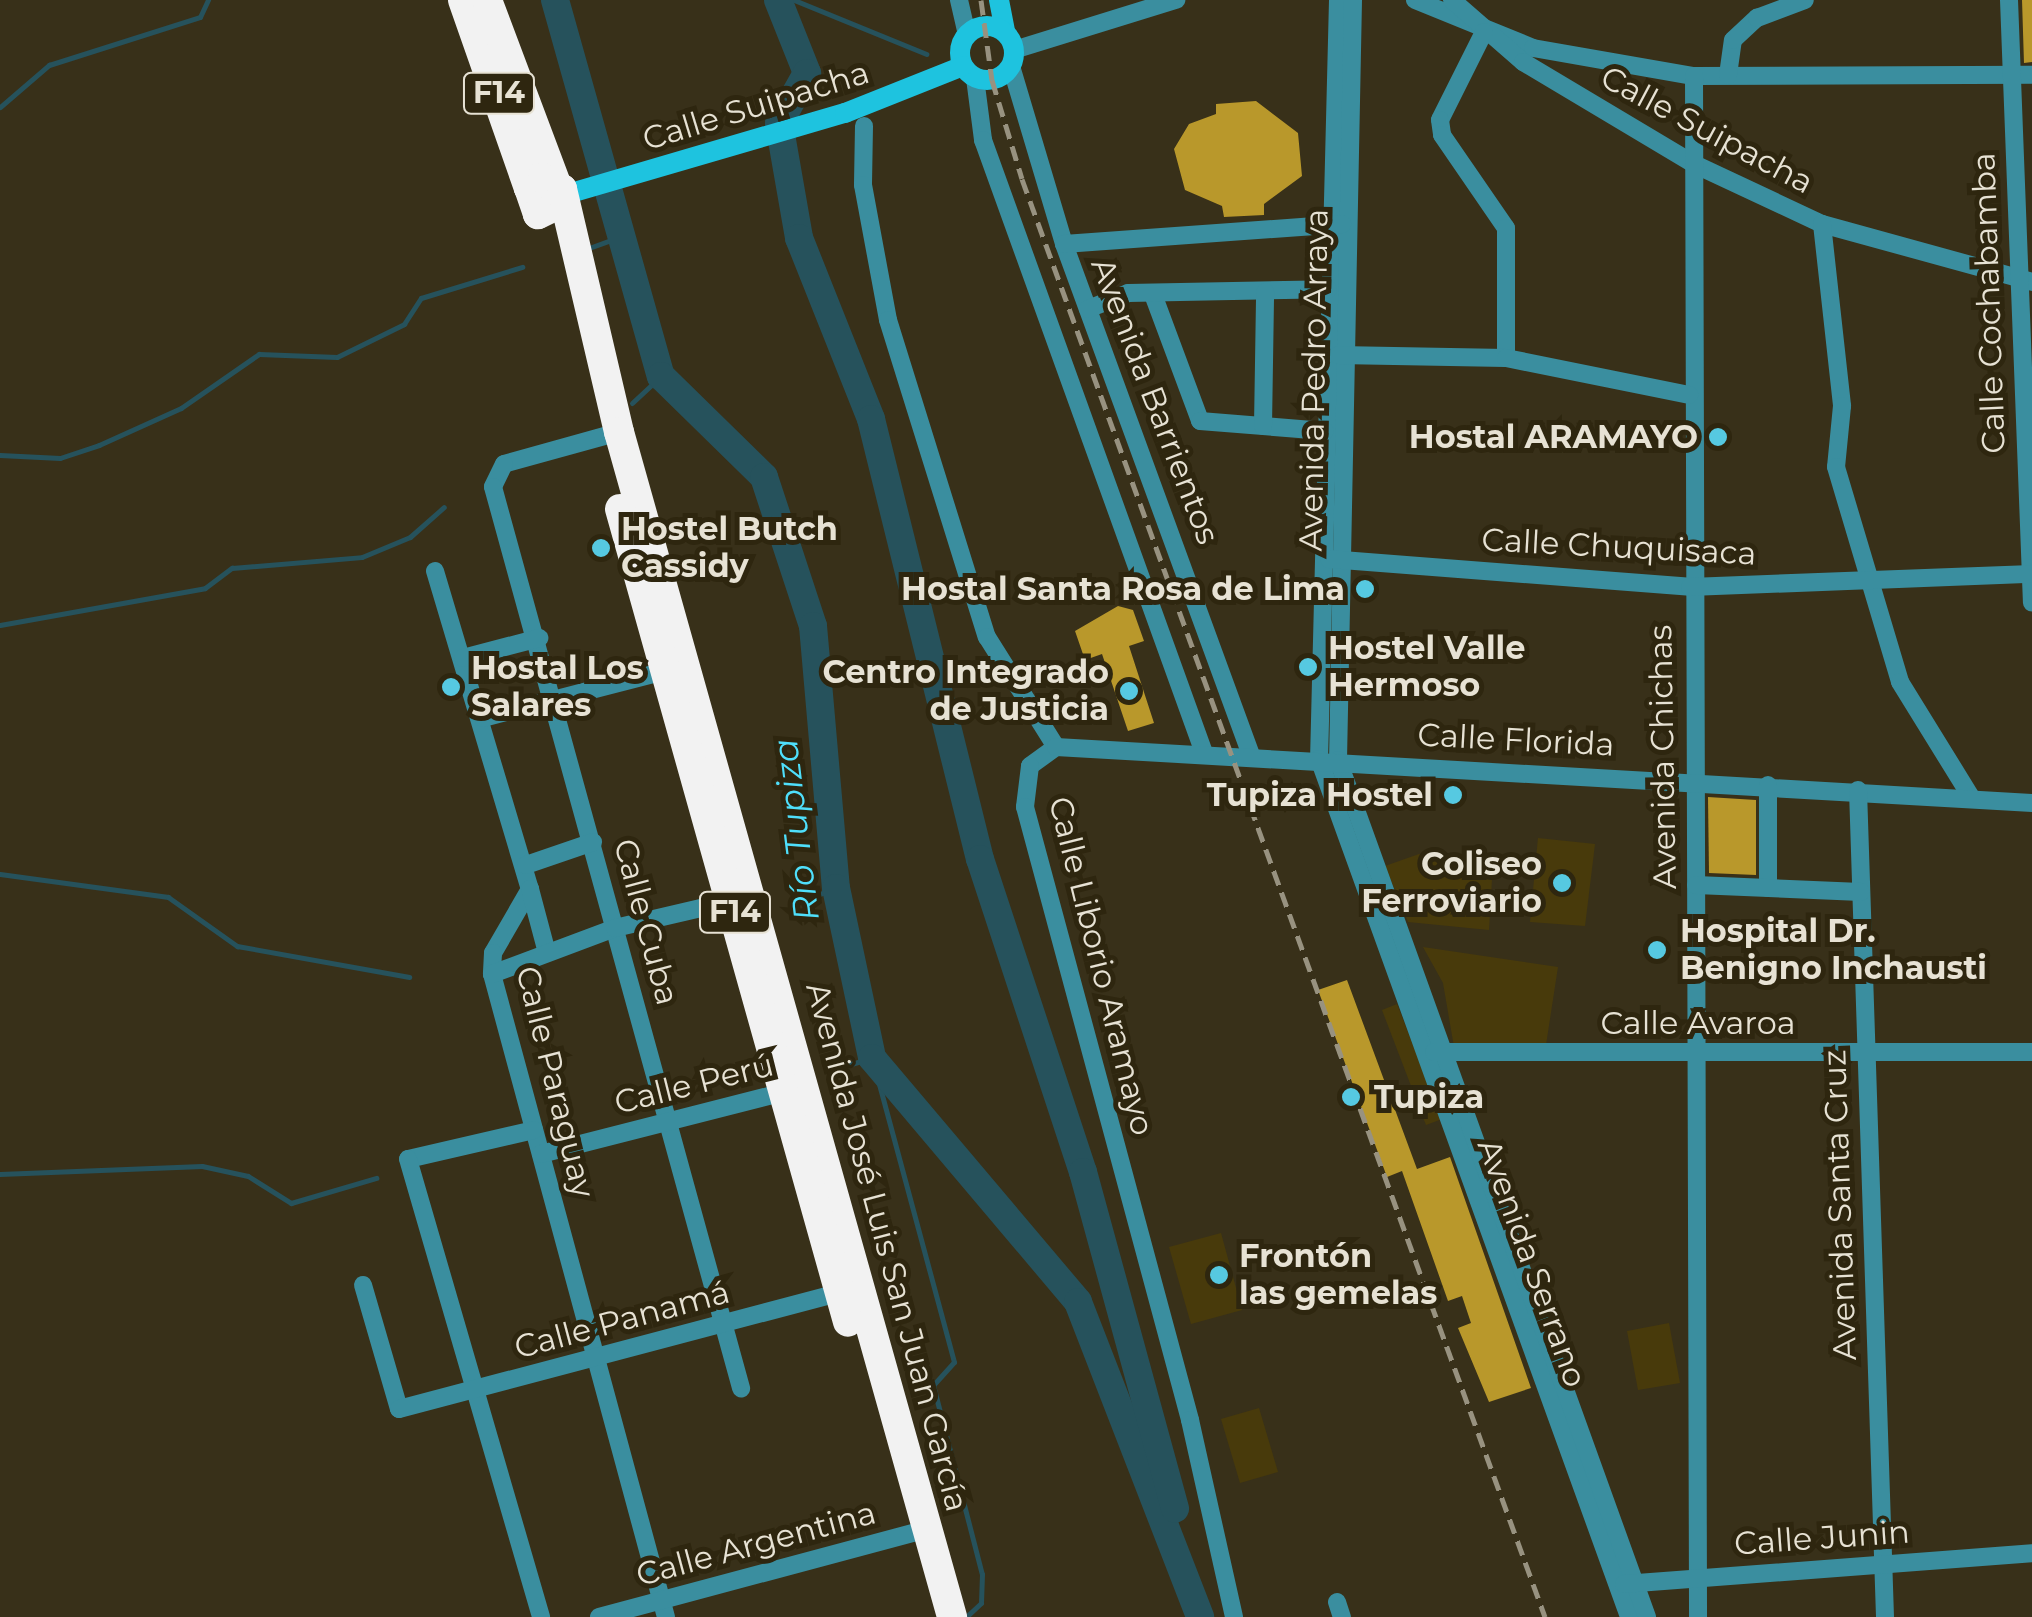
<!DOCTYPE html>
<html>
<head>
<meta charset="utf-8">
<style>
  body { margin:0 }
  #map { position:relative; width:2032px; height:1617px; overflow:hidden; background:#383019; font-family:Montserrat,sans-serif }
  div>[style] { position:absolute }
  .green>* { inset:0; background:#483a0b }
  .stream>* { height:5px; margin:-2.5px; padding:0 2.5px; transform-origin:2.5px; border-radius:2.5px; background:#26525c }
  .river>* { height:28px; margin:-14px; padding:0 14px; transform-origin:14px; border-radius:14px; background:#26525c }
  .building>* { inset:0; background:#b9982b }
  .street>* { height:18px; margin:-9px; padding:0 9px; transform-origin:9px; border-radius:9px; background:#3a8e9f }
  .secondary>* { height:20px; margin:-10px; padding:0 10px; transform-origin:10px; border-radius:10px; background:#1ec3df }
  .secondary>.ring { margin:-10px; padding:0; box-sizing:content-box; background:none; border:20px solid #1ec3df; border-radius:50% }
  .highway>* { height:30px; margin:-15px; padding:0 15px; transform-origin:15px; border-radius:15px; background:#f2f2f2 }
  .rail>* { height:5px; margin-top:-2.5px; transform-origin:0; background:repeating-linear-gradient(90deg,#989280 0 15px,transparent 0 23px) }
  .dots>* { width:28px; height:28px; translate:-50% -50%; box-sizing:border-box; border:5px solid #2e260f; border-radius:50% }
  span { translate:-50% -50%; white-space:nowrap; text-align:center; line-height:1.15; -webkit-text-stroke:10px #2e260f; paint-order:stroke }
  .shield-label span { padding:2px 8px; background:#2e260f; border:2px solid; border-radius:8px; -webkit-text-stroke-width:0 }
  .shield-label { font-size:30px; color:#e7e2d4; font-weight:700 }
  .street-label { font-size:32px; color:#e7e2d4 }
  .poi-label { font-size:32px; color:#e7e2d4; font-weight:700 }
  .right { translate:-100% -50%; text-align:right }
  .left { translate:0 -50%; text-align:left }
  .water-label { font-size:35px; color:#4fdffb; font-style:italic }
</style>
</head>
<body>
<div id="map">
  <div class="green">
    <i style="clip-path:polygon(1538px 838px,1595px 844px,1585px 926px,1530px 922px)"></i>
    <i style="clip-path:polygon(1419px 854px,1493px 862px,1489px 930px,1408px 922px,1385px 866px)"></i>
    <i style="clip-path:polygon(1423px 947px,1558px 967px,1546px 1045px,1454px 1047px,1443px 983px)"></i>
    <i style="clip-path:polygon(1397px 1004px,1442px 1119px,1426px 1125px,1382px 1010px)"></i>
    <i style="clip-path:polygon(1221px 1233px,1242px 1310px,1191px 1324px,1169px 1247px)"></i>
    <i style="clip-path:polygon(1669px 1323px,1680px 1383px,1638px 1390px,1627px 1331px)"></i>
    <i style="clip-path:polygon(1259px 1408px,1278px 1472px,1240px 1483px,1221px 1419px)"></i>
  </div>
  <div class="stream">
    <i style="left:794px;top:0;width:143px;rotate:22.2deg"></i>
    <i style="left:0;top:107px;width:65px;rotate:-40.6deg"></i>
    <i style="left:49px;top:65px;width:158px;rotate:-17.6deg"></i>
    <i style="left:200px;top:17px;width:19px;rotate:-65deg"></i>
    <i style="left:589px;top:248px;width:29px;rotate:-20deg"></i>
    <i style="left:632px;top:403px;width:40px;rotate:-43deg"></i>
    <i style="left:0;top:455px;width:60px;rotate:2.9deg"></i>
    <i style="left:60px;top:458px;width:41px;rotate:-18.4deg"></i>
    <i style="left:99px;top:445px;width:90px;rotate:-24.3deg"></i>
    <i style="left:181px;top:408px;width:95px;rotate:-34.7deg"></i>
    <i style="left:259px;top:354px;width:78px;rotate:2.2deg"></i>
    <i style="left:337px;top:357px;width:75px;rotate:-26.2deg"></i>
    <i style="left:404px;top:324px;width:31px;rotate:-57deg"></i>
    <i style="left:421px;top:298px;width:106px;rotate:-17.1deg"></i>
    <i style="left:0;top:625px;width:208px;rotate:-10.2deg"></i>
    <i style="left:205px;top:588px;width:34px;rotate:-37deg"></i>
    <i style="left:232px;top:568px;width:130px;rotate:-4.8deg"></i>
    <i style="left:362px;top:557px;width:52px;rotate:-22.6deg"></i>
    <i style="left:410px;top:537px;width:45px;rotate:-41.4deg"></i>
    <i style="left:0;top:874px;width:170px;rotate:7.8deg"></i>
    <i style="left:168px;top:897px;width:85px;rotate:35.4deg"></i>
    <i style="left:237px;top:946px;width:175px;rotate:10.2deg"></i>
    <i style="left:806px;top:899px;width:32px;rotate:-20deg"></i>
    <i style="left:851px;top:1064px;width:22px;rotate:-16deg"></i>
    <i style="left:872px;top:1058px;width:315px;rotate:74.9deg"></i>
    <i style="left:954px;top:1362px;width:31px;rotate:132deg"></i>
    <i style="left:933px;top:1385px;width:195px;rotate:75.5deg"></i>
    <i style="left:982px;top:1574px;width:29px;rotate:92deg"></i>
    <i style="left:981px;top:1603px;width:21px;rotate:137deg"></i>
    <i style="left:0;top:1174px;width:202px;rotate:-2.3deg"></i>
    <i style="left:202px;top:1166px;width:47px;rotate:12.3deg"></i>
    <i style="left:248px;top:1176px;width:51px;rotate:32.1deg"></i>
    <i style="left:291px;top:1203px;width:89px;rotate:-16.4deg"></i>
  </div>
  <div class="river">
    <i style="left:555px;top:0;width:391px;rotate:74.3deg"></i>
    <i style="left:661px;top:376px;width:144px;rotate:44.4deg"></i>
    <i style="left:764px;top:477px;width:157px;rotate:71.8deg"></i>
    <i style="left:813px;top:626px;width:263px;rotate:85deg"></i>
    <i style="left:836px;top:888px;width:174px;rotate:78deg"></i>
    <i style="left:872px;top:1058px;width:319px;rotate:49.8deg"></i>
    <i style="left:1078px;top:1302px;width:338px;rotate:68.8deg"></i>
    <i style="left:778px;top:0;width:79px;rotate:68.3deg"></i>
    <i style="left:807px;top:73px;width:57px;rotate:119.2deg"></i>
    <i style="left:779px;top:123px;width:117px;rotate:80.1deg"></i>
    <i style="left:799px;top:238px;width:195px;rotate:68.3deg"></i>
    <i style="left:871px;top:419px;width:453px;rotate:76.1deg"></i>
    <i style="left:980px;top:859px;width:330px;rotate:71.8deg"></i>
    <i style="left:1083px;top:1172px;width:349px;rotate:74.7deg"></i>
  </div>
  <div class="building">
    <i style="clip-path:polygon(2022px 0,2032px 0,2032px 62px,2024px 63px)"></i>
    <i style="clip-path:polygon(1256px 101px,1298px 133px,1302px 176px,1264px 204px,1264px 215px,1224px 217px,1222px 206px,1185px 190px,1174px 149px,1189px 124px,1216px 114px,1216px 104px)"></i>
    <i style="clip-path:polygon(1118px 606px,1133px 610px,1144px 641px,1129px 646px,1154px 723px,1128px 731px,1102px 654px,1085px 660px,1075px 631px)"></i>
    <i style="clip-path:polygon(1708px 797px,1756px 800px,1756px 875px,1709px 873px)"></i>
    <i style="clip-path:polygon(1347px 980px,1417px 1169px,1450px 1157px,1531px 1388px,1489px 1402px,1458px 1328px,1471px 1323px,1462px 1296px,1448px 1301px,1402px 1171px,1387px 1177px,1318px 990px)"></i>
  </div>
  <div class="street">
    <i style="left:959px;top:0;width:35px;rotate:77deg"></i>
    <i style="left:1338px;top:0;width:759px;rotate:91.43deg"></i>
    <i style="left:1319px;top:759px;width:912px;rotate:70.13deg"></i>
    <i style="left:1353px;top:0;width:760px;rotate:91.13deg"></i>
    <i style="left:1338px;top:760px;width:911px;rotate:70.17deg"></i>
    <i style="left:1415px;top:0;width:127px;rotate:22.1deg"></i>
    <i style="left:1533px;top:48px;width:163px;rotate:9.9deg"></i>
    <i style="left:1694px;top:76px;width:338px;rotate:-0.2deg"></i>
    <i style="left:1452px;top:0;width:94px;rotate:41.1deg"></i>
    <i style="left:1523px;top:62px;width:199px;rotate:30.8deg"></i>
    <i style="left:1694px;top:164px;width:141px;rotate:25.1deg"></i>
    <i style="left:1822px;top:224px;width:218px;rotate:15.4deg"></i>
    <i style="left:2009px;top:0;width:603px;rotate:87.82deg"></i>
    <i style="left:1484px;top:32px;width:98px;rotate:116.6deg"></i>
    <i style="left:1440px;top:120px;width:15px;rotate:82deg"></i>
    <i style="left:1442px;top:135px;width:113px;rotate:55.5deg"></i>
    <i style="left:1506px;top:228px;width:130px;rotate:90deg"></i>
    <i style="left:1014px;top:50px;width:170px;rotate:-17.2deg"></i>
    <i style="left:1011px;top:66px;width:186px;rotate:73.4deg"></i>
    <i style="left:1064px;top:244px;width:544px;rotate:69.9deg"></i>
    <i style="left:1728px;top:75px;width:35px;rotate:-82deg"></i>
    <i style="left:1733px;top:40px;width:33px;rotate:-43deg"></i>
    <i style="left:1757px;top:18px;width:51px;rotate:-20.6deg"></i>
    <i style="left:1694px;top:76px;width:1541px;rotate:89.85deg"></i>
    <i style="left:975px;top:78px;width:63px;rotate:82.6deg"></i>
    <i style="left:983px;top:140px;width:652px;rotate:70.17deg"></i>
    <i style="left:864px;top:126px;width:59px;rotate:91deg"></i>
    <i style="left:863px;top:185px;width:137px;rotate:79.5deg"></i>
    <i style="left:888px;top:320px;width:332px;rotate:72.7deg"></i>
    <i style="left:987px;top:637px;width:130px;rotate:57.9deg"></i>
    <i style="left:1056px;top:747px;width:32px;rotate:144deg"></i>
    <i style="left:1030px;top:766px;width:41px;rotate:97deg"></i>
    <i style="left:1025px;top:807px;width:635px;rotate:74.93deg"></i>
    <i style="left:1190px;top:1420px;width:202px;rotate:77.4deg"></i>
    <i style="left:1822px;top:224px;width:183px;rotate:83.7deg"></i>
    <i style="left:1842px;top:406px;width:61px;rotate:95.6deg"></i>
    <i style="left:1836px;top:467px;width:224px;rotate:73.4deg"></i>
    <i style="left:1900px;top:682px;width:135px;rotate:58.3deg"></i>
    <i style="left:1064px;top:244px;width:279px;rotate:-4.1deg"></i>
    <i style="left:1154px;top:297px;width:132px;rotate:69.6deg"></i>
    <i style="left:1200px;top:421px;width:125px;rotate:4.6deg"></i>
    <i style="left:1088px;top:309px;width:43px;rotate:-21.8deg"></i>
    <i style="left:1128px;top:293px;width:200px;rotate:-1.1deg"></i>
    <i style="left:1338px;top:355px;width:168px;rotate:1deg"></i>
    <i style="left:1506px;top:358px;width:187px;rotate:11.4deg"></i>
    <i style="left:1263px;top:426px;width:134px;rotate:-89.1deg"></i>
    <i style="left:619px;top:432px;width:119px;rotate:164.5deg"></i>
    <i style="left:504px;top:464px;width:25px;rotate:116deg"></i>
    <i style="left:493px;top:487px;width:935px;rotate:74.61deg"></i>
    <i style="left:1329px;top:559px;width:362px;rotate:4.4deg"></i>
    <i style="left:1690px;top:587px;width:342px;rotate:-2.2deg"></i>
    <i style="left:435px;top:571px;width:332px;rotate:73.4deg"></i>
    <i style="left:530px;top:889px;width:74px;rotate:120deg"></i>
    <i style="left:493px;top:953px;width:21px;rotate:93deg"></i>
    <i style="left:492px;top:974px;width:666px;rotate:74.86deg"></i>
    <i style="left:463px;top:658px;width:79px;rotate:-14.7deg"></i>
    <i style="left:483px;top:718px;width:195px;rotate:-14.5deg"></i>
    <i style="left:1056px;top:747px;width:978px;rotate:3.28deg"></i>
    <i style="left:1768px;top:785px;width:103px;rotate:90deg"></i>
    <i style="left:1858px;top:790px;width:827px;rotate:88.13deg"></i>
    <i style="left:526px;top:865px;width:71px;rotate:-18.9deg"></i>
    <i style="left:1696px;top:885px;width:165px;rotate:2.4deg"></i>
    <i style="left:530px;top:889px;width:66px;rotate:75.1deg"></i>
    <i style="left:492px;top:974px;width:131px;rotate:-20.5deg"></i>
    <i style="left:615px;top:928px;width:123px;rotate:-13.1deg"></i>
    <i style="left:1434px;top:1052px;width:598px"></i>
    <i style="left:534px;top:1130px;width:129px;rotate:167deg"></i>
    <i style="left:408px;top:1159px;width:477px;rotate:73.8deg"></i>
    <i style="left:541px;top:1154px;width:259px;rotate:-14.3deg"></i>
    <i style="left:363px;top:1285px;width:129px;rotate:73.8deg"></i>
    <i style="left:399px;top:1409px;width:461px;rotate:-14.8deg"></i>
    <i style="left:1624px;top:1584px;width:409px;rotate:-4.3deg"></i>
    <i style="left:1337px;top:1602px;width:16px;rotate:72deg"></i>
    <i style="left:599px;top:1617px;width:341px;rotate:-15deg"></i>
  </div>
  <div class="secondary">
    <i style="left:999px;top:0;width:33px;rotate:79deg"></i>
    <i class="ring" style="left:960px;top:26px;width:34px;height:34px"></i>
    <i style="left:564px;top:195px;width:293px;rotate:-16.3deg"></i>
    <i style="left:845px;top:113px;width:127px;rotate:-21.7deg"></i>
  </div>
  <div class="highway">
    <i style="left:463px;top:0;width:199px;rotate:70.7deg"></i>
    <i style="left:487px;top:0;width:193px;rotate:69.4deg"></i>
    <i style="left:563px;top:202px;width:28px;rotate:154deg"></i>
    <i style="left:538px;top:214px;width:28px;rotate:-109deg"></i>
    <i style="left:529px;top:188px;width:17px;rotate:-36deg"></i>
    <i style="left:543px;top:178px;width:22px;rotate:30deg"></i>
    <i style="left:562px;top:189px;width:250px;rotate:76.8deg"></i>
    <i style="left:619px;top:432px;width:1231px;rotate:74.3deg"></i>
    <i style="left:620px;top:509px;width:844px;rotate:74.33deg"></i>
  </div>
  <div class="rail">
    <i style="left:981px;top:0;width:81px;rotate:82.2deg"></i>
    <i style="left:992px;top:80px;width:103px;rotate:73.1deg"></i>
    <i style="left:1022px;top:179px;width:1530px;rotate:70.01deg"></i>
  </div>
  <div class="dots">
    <i style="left:1718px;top:437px;background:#56c9e1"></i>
    <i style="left:601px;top:548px;background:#56c9e1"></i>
    <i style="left:1365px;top:589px;background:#56c9e1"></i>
    <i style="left:1308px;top:667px;background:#56c9e1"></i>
    <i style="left:451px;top:687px;background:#56c9e1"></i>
    <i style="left:1129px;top:691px;background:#56c9e1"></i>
    <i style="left:1453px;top:795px;background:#56c9e1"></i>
    <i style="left:1562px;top:883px;background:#56c9e1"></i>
    <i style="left:1657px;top:950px;background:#56c9e1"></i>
    <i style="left:1351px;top:1097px;background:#56c9e1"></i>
    <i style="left:1219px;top:1275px;background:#56c9e1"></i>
  </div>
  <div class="shield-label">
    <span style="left:499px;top:93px">F14</span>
    <span style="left:735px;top:912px">F14</span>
  </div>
  <div class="street-label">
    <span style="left:756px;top:106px;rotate:-17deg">Calle Suipacha</span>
    <span style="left:1707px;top:130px;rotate:28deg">Calle Suipacha</span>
    <span style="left:1989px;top:303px;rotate:-92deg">Calle Cochabamba</span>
    <span style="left:1314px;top:380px;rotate:-89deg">Avenida Pedro Arraya</span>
    <span style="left:1155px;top:401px;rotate:69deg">Avenida Barrientos</span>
    <span style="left:1619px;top:547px;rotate:3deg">Calle Chuquisaca</span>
    <span style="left:1516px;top:740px;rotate:3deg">Calle Florida</span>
    <span style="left:1663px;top:757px;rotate:-91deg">Avenida Chichas</span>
    <span style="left:646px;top:922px;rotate:75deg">Calle Cuba</span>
    <span style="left:1101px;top:966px;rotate:76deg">Calle Liborio Aramayo</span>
    <span style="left:1698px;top:1023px">Calle Avaroa</span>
    <span style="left:555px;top:1082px;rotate:76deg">Calle Paraguay</span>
    <span style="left:694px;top:1084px;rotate:-14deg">Calle Perú</span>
    <span style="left:1840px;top:1205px;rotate:-92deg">Avenida Santa Cruz</span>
    <span style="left:887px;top:1247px;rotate:75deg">Avenida José Luis San Juan García</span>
    <span style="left:1532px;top:1263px;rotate:70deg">Avenida Serrano</span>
    <span style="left:622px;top:1320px;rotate:-15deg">Calle Panamá</span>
    <span style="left:1822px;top:1538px;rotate:-4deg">Calle Junin</span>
    <span style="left:756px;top:1544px;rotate:-15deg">Calle Argentina</span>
  </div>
  <div class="poi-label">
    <span class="right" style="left:1698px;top:437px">Hostal ARAMAYO</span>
    <span class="left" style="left:621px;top:548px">Hostel Butch<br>Cassidy</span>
    <span class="right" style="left:1345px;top:589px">Hostal Santa Rosa de Lima</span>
    <span class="left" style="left:1328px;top:667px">Hostel Valle<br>Hermoso</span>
    <span class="left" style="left:471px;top:687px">Hostal Los<br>Salares</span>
    <span class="right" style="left:1109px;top:691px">Centro Integrado<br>de Justicia</span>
    <span class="right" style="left:1433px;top:795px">Tupiza Hostel</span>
    <span class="right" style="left:1542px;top:883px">Coliseo<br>Ferroviario</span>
    <span class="left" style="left:1680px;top:950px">Hospital Dr.<br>Benigno Inchausti</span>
    <span class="left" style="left:1374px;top:1097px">Tupiza</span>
    <span class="left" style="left:1239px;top:1275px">Frontón<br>las gemelas</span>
  </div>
  <div class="water-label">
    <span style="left:796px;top:830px;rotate:-97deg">Río Tupiza</span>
  </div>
</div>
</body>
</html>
